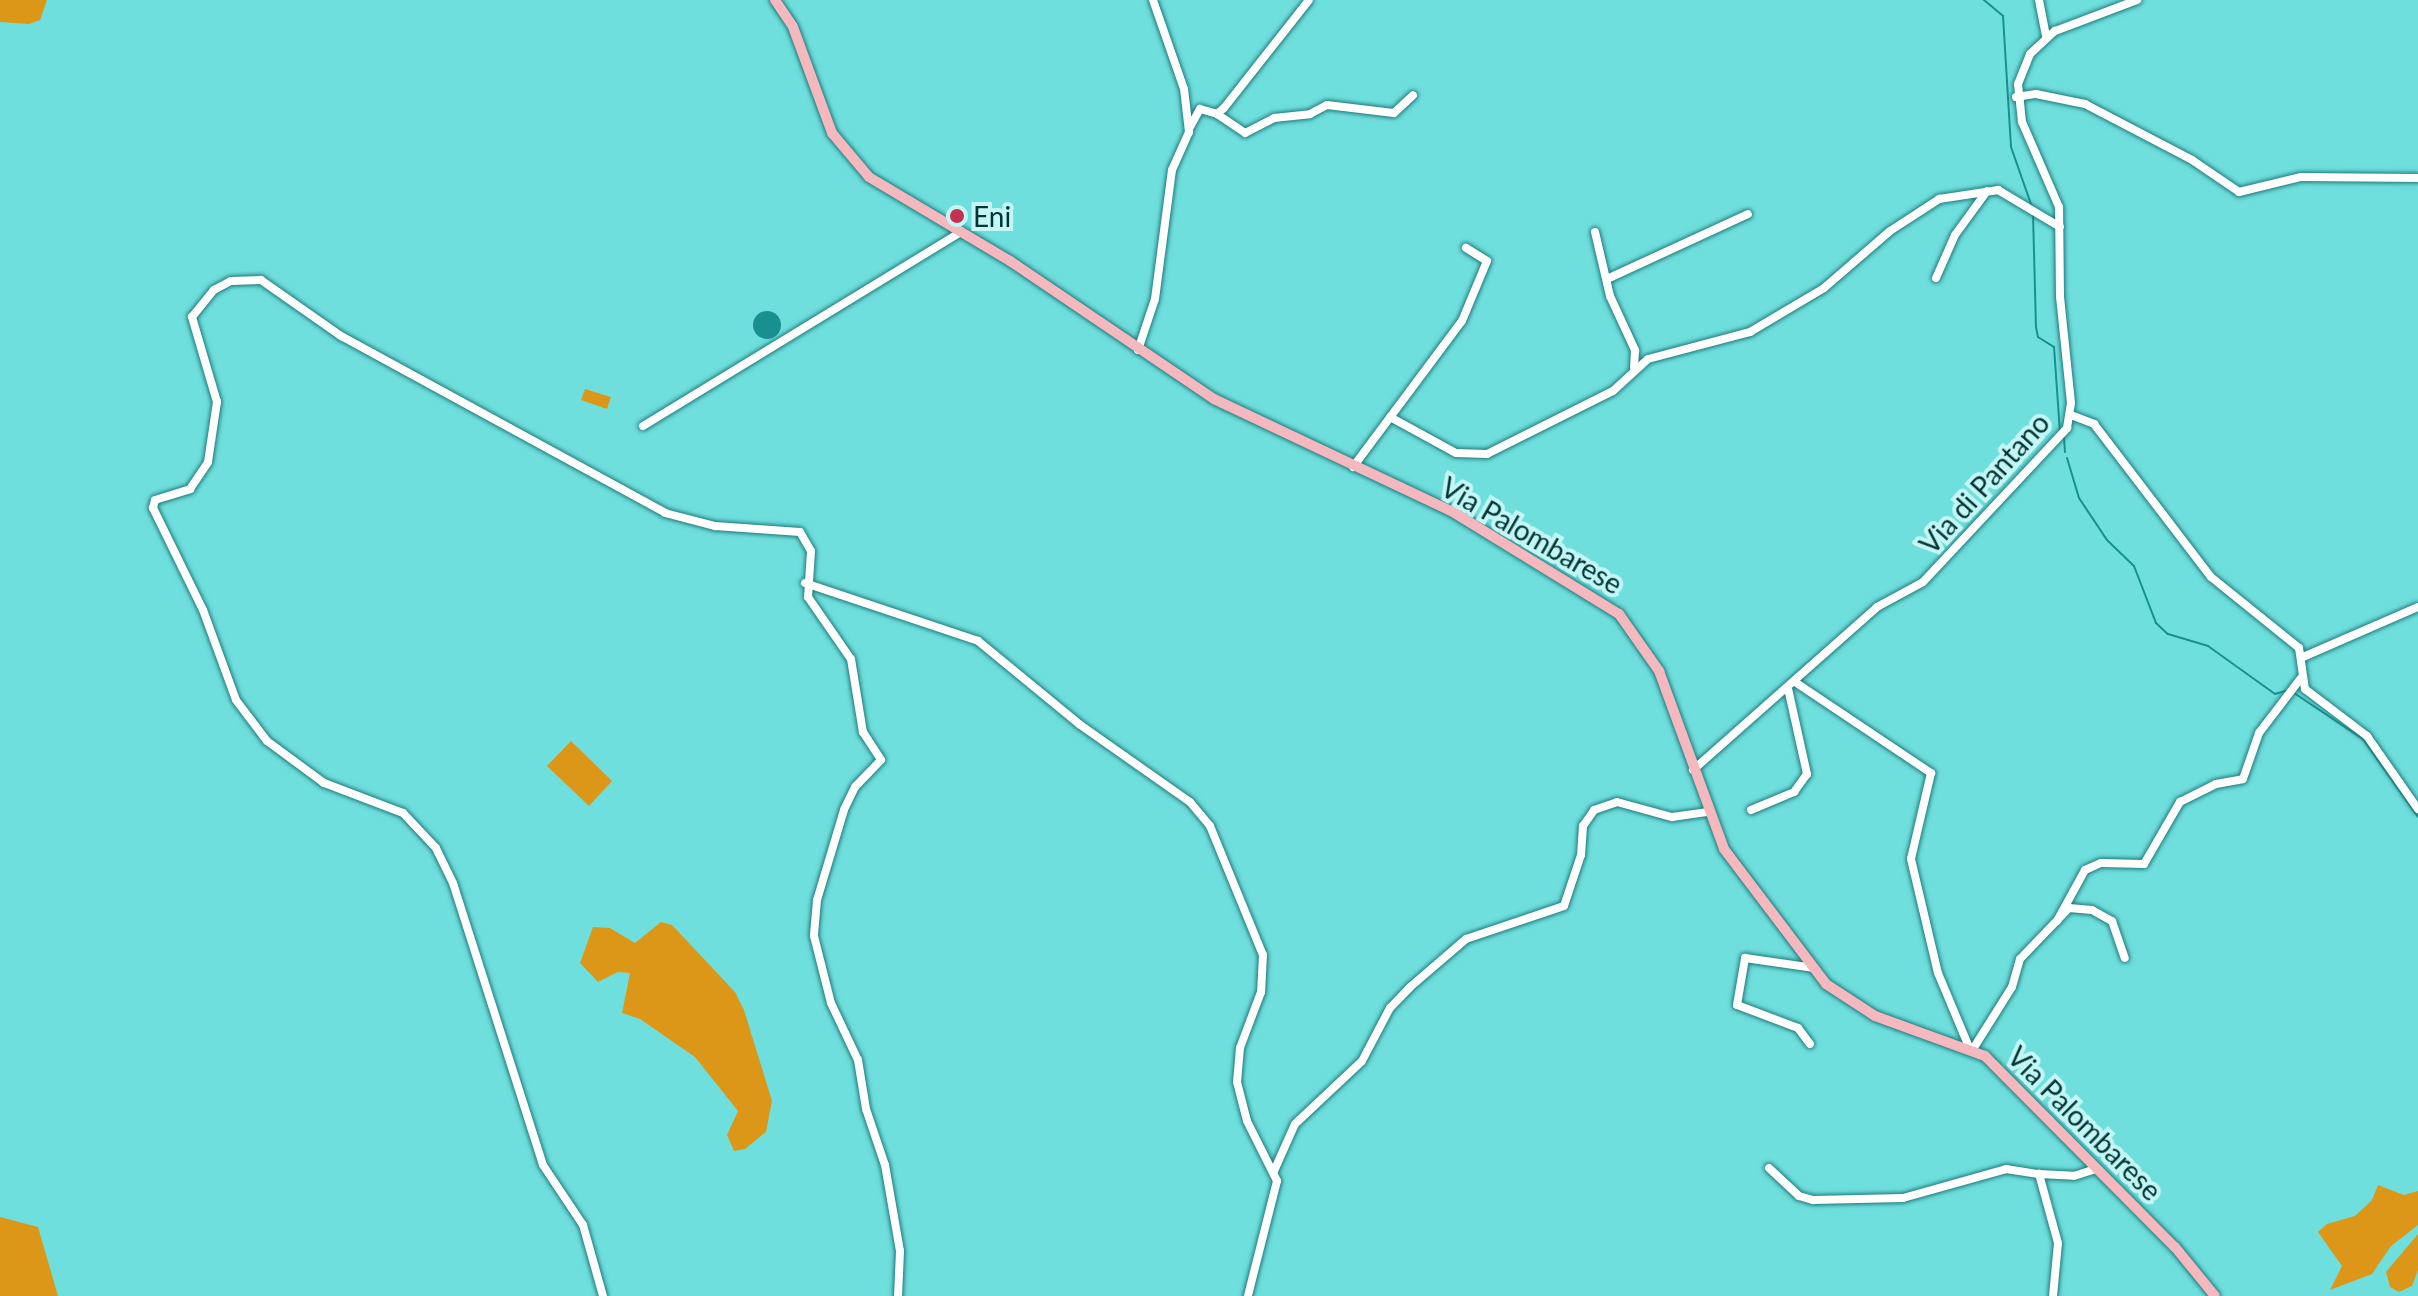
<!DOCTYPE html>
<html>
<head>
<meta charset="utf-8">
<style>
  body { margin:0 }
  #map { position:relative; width:2418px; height:1296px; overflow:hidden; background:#6fdfde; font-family:Lato,sans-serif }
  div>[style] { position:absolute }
  .green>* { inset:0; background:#dd9718 }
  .water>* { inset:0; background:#18908f }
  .round { border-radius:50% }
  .stream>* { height:2px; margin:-1px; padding:0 1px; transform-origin:1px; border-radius:1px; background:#18908f }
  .roads { filter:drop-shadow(0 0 2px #1f7b7a) drop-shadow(0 0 2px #1f7b7a) }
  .minor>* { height:8px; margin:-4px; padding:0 4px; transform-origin:4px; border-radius:4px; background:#fff }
  .major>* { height:10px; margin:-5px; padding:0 5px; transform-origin:5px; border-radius:5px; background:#f4b8be }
  .dots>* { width:22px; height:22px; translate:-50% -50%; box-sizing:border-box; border:4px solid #c4f6f5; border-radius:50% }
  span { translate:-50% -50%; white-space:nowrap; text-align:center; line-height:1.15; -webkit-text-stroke:8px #c4f6f5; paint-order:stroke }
  .poi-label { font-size:28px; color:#003534 }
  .left { translate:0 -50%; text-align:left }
  .street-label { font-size:28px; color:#003534 }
</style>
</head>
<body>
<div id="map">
  <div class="green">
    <i style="clip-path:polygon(0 0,47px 0,40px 20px,29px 24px,0 22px)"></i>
    <i style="clip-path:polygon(585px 389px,611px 397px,607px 409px,581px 400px)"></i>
    <i style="clip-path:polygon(571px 741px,612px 781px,589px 806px,547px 766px)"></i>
    <i style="clip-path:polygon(661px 922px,672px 925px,735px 992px,744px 1010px,772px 1101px,766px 1132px,745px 1149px,734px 1151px,727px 1135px,738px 1111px,695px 1057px,640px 1019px,622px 1013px,630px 973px,618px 972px,598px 982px,580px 963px,593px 927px,610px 928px,635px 943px)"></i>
    <i style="clip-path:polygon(2378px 1185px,2404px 1195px,2418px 1191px,2418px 1225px,2391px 1246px,2372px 1274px,2330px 1290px,2342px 1266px,2318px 1232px,2327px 1224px,2355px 1216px,2372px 1200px)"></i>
    <i style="clip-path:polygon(0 1217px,38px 1227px,58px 1296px,0 1296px)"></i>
    <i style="clip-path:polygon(2418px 1234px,2418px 1270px,2412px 1286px,2399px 1292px,2390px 1287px,2386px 1272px)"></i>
  </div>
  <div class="water">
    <i class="round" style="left:753px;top:311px;width:28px;height:28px"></i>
  </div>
  <div class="stream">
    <i style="left:1984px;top:0;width:25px;rotate:40deg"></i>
    <i style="left:2003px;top:16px;width:131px;rotate:86.5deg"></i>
    <i style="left:2011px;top:147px;width:64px;rotate:70.7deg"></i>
    <i style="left:2033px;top:214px;width:113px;rotate:88.5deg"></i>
    <i style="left:2036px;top:327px;width:10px;rotate:79deg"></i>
    <i style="left:2038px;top:337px;width:19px;rotate:32deg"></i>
    <i style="left:2054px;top:347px;width:86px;rotate:86deg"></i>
    <i style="left:2064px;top:438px;width:14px;rotate:86deg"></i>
    <i style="left:2067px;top:458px;width:42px;rotate:73.3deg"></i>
    <i style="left:2079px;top:498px;width:50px;rotate:56.3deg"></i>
    <i style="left:2107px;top:540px;width:37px;rotate:44deg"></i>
    <i style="left:2134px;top:566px;width:61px;rotate:68.9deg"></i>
    <i style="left:2156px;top:623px;width:16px;rotate:43deg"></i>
    <i style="left:2168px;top:634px;width:42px;rotate:16.7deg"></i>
    <i style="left:2208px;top:646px;width:82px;rotate:35.6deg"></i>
    <i style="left:2275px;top:694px;width:15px;rotate:-16deg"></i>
    <i style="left:2294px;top:693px;width:83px;rotate:33.7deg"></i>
    <i style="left:2363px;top:739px;width:95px;rotate:54.8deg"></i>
  </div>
  <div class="roads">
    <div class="minor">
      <i style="left:2039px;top:0;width:38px;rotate:79deg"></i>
      <i style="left:2016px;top:97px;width:20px;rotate:-9deg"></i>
      <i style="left:2036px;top:94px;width:50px;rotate:11.5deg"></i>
      <i style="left:2085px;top:104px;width:121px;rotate:27.6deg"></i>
      <i style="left:2192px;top:160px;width:57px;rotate:34.2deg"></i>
      <i style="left:2239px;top:192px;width:64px;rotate:-13.6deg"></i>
      <i style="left:2301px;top:177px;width:117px;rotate:0.5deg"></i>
      <i style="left:1217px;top:114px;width:34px;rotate:34deg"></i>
      <i style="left:1245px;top:133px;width:33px;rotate:-27deg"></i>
      <i style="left:1274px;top:118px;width:36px;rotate:-6deg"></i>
      <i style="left:1310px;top:114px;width:19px;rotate:-28deg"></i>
      <i style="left:1327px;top:105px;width:67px;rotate:6.8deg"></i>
      <i style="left:1394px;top:113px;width:26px;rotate:-43deg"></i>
      <i style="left:1190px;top:127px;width:21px;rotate:-61deg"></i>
      <i style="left:1200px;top:109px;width:18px;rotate:16deg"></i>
      <i style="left:1217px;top:114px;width:9px;rotate:-41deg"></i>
      <i style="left:1224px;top:108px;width:137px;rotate:-51.8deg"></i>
      <i style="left:1595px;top:232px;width:66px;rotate:76.8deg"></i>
      <i style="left:1610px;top:296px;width:60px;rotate:65.2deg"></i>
      <i style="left:1635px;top:350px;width:18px;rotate:93deg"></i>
      <i style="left:1936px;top:278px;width:47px;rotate:-66.2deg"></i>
      <i style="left:1955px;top:235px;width:54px;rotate:-54deg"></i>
      <i style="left:1607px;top:279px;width:155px;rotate:-24.7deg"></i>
      <i style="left:1138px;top:350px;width:54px;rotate:-71.6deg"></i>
      <i style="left:1155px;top:299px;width:130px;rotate:-82.5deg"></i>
      <i style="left:1172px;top:170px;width:42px;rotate:-65.9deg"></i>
      <i style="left:1189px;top:132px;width:43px;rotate:-96.6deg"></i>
      <i style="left:1184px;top:89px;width:94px;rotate:-109.2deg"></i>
      <i style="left:2071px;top:415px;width:25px;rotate:21deg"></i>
      <i style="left:2094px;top:424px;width:193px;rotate:52.6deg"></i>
      <i style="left:2211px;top:577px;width:113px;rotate:38.9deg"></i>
      <i style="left:2299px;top:648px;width:41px;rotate:81.7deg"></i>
      <i style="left:2305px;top:689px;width:78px;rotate:37.2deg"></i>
      <i style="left:2367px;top:736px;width:89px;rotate:55.1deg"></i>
      <i style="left:1390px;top:417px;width:75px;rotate:28.6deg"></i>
      <i style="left:1456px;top:453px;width:31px;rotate:2deg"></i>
      <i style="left:1487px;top:454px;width:141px;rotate:-26.6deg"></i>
      <i style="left:1613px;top:391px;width:47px;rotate:-42.4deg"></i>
      <i style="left:1648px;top:359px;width:106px;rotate:-14.8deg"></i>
      <i style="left:1750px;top:332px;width:86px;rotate:-30.7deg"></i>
      <i style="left:1824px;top:288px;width:87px;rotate:-40.8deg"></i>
      <i style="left:1890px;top:231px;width:59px;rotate:-33.1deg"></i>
      <i style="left:1939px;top:199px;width:60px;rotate:-8.7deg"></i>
      <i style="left:1998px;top:190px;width:72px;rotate:30.8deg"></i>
      <i style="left:643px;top:426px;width:373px;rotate:-31.4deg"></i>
      <i style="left:1353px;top:467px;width:182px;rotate:-53.3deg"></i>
      <i style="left:1462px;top:321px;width:65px;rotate:-67.4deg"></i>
      <i style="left:1487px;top:261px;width:25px;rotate:-148deg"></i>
      <i style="left:805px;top:583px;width:182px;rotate:18.5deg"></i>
      <i style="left:978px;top:641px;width:131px;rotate:39.4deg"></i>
      <i style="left:1079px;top:724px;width:136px;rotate:35.1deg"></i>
      <i style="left:1190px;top:802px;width:31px;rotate:50deg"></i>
      <i style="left:1210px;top:826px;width:139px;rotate:67.7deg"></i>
      <i style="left:1263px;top:955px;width:37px;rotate:93deg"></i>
      <i style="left:1261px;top:992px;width:60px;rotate:110.6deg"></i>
      <i style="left:1240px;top:1048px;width:34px;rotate:95deg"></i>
      <i style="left:1237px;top:1082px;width:40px;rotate:75.6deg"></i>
      <i style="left:1247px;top:1121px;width:67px;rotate:63.4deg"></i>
      <i style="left:1277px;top:1181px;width:119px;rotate:104.2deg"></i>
      <i style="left:2303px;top:657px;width:125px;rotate:-23.5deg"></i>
      <i style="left:1795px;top:682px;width:164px;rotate:33.8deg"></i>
      <i style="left:1931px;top:773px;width:88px;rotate:103.1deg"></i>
      <i style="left:1911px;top:859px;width:117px;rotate:76.7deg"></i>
      <i style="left:1938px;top:973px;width:80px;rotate:67.3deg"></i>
      <i style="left:1693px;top:770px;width:246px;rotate:-41.5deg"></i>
      <i style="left:1877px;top:607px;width:52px;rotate:-28.5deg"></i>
      <i style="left:1923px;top:582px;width:211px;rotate:-46.9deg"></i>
      <i style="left:2067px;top:428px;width:25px;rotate:-81deg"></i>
      <i style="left:2071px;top:403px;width:107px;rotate:-95.9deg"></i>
      <i style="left:2060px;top:297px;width:90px;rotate:-90.6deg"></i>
      <i style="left:2059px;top:207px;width:93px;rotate:-113.5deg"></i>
      <i style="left:2022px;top:122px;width:38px;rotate:-96deg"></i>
      <i style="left:2018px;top:84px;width:32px;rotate:-68deg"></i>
      <i style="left:2030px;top:54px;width:34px;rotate:-43deg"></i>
      <i style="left:2055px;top:31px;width:88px;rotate:-20.7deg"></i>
      <i style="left:1751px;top:810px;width:47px;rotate:-22.7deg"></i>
      <i style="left:1794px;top:792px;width:22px;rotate:-54deg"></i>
      <i style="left:1807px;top:774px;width:88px;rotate:-102.5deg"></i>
      <i style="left:2057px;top:921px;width:58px;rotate:-61.2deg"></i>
      <i style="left:2085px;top:870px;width:17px;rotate:-24deg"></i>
      <i style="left:2101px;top:863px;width:43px;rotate:1.3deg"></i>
      <i style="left:2144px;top:864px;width:72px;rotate:-59.9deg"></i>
      <i style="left:2180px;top:802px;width:40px;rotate:-26.6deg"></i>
      <i style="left:2216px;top:784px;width:27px;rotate:-10deg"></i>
      <i style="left:2243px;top:779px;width:49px;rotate:-70.8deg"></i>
      <i style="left:2259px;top:733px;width:69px;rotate:-52.6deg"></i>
      <i style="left:1810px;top:1044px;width:20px;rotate:-127deg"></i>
      <i style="left:1798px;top:1028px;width:65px;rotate:-159.3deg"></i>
      <i style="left:1737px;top:1005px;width:48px;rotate:-80.3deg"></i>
      <i style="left:1745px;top:958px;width:70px;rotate:8.2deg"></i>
      <i style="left:1973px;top:1049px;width:73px;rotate:-57.8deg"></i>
      <i style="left:2012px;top:987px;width:29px;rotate:-74deg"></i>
      <i style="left:2020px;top:959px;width:71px;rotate:-46.1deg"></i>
      <i style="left:2069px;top:908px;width:23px;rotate:5deg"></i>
      <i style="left:2092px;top:910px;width:23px;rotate:29deg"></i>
      <i style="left:2112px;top:921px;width:39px;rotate:71deg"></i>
      <i style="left:1769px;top:1168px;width:41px;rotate:43deg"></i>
      <i style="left:1799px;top:1196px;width:15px;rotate:16deg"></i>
      <i style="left:1813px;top:1200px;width:90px;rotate:-1.3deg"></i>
      <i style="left:1903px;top:1198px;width:107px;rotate:-15.7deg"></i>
      <i style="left:2006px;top:1169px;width:33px;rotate:9deg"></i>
      <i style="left:1274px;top:1171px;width:51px;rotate:-65.9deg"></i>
      <i style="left:1295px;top:1124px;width:92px;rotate:-43.2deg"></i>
      <i style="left:1362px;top:1061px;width:60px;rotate:-62.2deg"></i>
      <i style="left:1390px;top:1008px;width:28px;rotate:-46deg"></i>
      <i style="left:1409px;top:988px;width:75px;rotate:-40.7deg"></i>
      <i style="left:1466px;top:939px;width:103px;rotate:-18.6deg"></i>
      <i style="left:1564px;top:906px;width:54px;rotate:-71.6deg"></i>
      <i style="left:1581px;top:855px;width:29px;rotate:-86deg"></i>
      <i style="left:1583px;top:826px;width:19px;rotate:-55deg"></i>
      <i style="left:1594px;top:810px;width:24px;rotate:-19deg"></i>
      <i style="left:1617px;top:802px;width:57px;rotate:15.3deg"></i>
      <i style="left:1672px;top:817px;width:35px;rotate:-8deg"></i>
      <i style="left:603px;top:1296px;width:74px;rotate:-105.7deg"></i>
      <i style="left:583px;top:1225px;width:72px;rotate:-123.7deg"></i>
      <i style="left:543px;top:1165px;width:296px;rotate:-107.7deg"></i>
      <i style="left:453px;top:883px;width:39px;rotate:-116deg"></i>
      <i style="left:436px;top:848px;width:48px;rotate:-133.3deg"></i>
      <i style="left:403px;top:813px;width:85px;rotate:-159.2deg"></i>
      <i style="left:324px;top:783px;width:71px;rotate:-143.6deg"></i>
      <i style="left:267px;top:741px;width:51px;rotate:-127.1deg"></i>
      <i style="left:236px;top:700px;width:96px;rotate:-110.1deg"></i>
      <i style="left:203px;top:610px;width:114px;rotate:-116.1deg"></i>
      <i style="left:153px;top:508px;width:8px;rotate:-76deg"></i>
      <i style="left:155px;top:500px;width:37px;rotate:-17deg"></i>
      <i style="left:190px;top:489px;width:32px;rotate:-56deg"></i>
      <i style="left:208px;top:462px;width:61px;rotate:-81.5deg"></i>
      <i style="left:217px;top:402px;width:89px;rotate:-106.4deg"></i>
      <i style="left:192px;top:317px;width:35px;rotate:-51deg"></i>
      <i style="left:214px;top:290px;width:19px;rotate:-28deg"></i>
      <i style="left:231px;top:281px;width:30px;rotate:-2deg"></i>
      <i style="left:261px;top:280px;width:98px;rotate:35deg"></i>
      <i style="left:341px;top:336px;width:369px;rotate:28.6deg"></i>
      <i style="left:665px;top:513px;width:52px;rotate:14.6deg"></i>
      <i style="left:715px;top:526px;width:85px;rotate:4deg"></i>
      <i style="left:800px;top:532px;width:22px;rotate:60deg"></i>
      <i style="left:811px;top:551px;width:46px;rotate:93.7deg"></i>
      <i style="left:808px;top:597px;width:75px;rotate:55.3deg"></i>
      <i style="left:851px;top:659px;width:74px;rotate:80.7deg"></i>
      <i style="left:863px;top:732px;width:33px;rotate:57deg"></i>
      <i style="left:881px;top:760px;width:37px;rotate:134deg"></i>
      <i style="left:855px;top:787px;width:25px;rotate:116deg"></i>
      <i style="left:844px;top:810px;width:94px;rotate:106.7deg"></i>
      <i style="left:817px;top:900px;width:36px;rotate:95deg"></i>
      <i style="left:814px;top:936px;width:69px;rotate:75.8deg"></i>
      <i style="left:831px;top:1003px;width:63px;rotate:64.7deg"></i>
      <i style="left:858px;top:1060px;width:50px;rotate:80.7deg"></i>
      <i style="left:866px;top:1109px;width:59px;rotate:71.3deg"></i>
      <i style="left:885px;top:1165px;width:87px;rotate:80.1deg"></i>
      <i style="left:900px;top:1251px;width:45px;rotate:92.5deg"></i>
      <i style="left:2053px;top:1296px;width:53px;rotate:-84.6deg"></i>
      <i style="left:2058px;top:1243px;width:72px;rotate:-105.4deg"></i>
      <i style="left:2039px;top:1174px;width:35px;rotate:3deg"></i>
      <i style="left:2074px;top:1176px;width:23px;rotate:-18deg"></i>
    </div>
    <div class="major">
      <i style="left:775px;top:0;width:32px;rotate:56deg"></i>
      <i style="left:793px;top:27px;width:113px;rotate:69.8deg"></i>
      <i style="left:832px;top:133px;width:57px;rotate:49.9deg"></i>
      <i style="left:869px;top:177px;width:164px;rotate:30.8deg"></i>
      <i style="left:1010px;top:261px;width:246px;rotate:34.1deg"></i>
      <i style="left:1214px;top:399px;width:264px;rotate:25.3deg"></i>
      <i style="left:1453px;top:512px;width:195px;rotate:31.6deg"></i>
      <i style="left:1619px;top:614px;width:70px;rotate:54.9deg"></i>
      <i style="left:1659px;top:671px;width:189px;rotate:69.9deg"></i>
      <i style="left:1724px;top:849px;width:169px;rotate:52.9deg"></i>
      <i style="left:1826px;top:984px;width:59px;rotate:33.1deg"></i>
      <i style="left:1875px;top:1016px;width:117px;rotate:20deg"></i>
      <i style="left:1985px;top:1056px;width:269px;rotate:45.2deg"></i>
      <i style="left:2175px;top:1247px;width:63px;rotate:50.8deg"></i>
    </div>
  </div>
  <div class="dots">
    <i style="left:957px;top:216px;background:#c33250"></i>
  </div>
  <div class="poi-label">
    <span class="left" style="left:973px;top:216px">Eni</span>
  </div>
  <div class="street-label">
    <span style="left:1984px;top:483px;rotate:-48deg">Via di Pantano</span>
    <span style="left:1532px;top:535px;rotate:30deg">Via Palombarese</span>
    <span style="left:2085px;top:1123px;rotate:45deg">Via Palombarese</span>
  </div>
</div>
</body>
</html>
